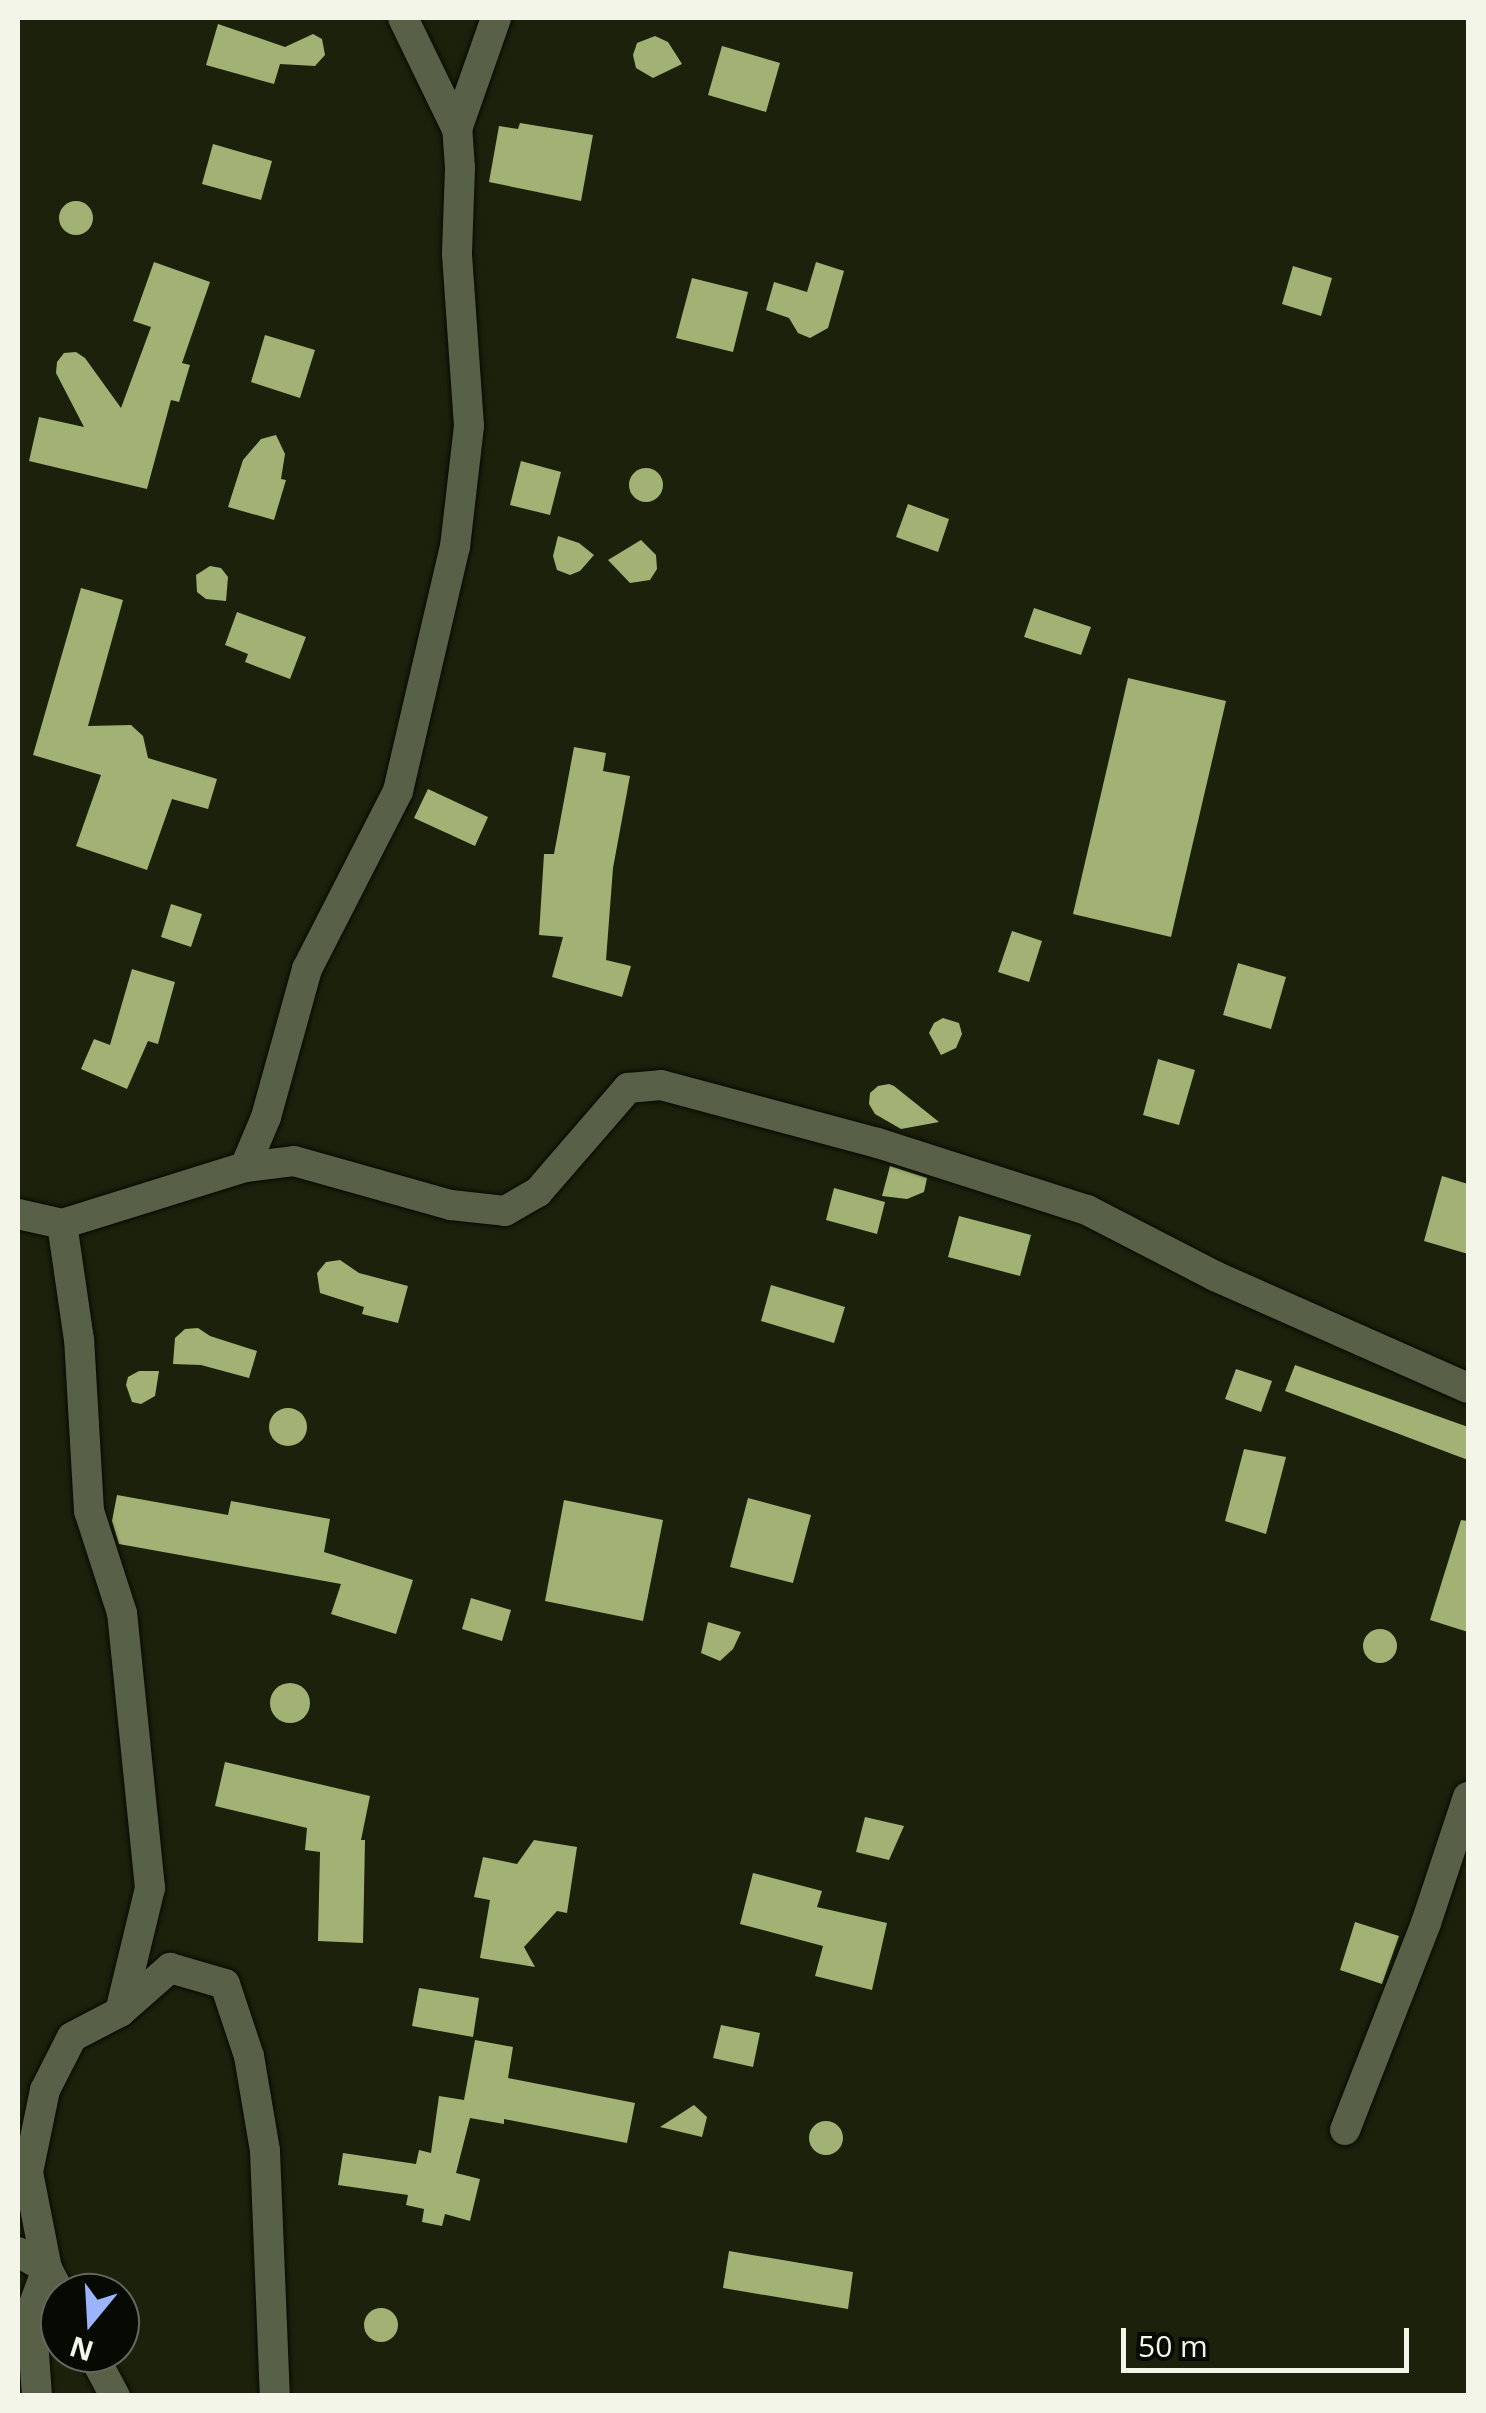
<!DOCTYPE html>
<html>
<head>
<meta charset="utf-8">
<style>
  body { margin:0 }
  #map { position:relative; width:1486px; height:2413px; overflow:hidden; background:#1c210c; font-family:"Open Sans",sans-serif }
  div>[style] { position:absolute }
  .building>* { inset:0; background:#a2b274 }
  .round { border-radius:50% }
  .roads { filter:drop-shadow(0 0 2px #070a00) drop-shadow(0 0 2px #070a00) }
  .street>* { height:30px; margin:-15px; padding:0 15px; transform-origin:15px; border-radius:15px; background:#596048 }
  span { translate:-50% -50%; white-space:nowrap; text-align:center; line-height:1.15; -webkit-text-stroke:10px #070903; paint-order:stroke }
  .frame { position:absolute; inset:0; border:20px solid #f2f5e8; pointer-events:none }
  .north { position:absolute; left:40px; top:2273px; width:100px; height:100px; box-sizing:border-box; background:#070903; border:2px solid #65675f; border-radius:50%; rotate:198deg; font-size:28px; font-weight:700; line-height:40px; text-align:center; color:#f2f5e8 }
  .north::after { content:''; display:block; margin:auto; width:35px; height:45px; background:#9cb4fd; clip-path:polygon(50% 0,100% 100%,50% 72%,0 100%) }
  .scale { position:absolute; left:1121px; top:2328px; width:288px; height:45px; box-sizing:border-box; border:5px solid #f2f5e8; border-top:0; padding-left:12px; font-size:30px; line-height:35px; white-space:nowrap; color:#f2f5e8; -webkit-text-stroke:8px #070903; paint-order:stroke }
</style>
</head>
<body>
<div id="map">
  <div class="building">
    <i style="clip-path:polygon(218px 24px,285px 47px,313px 34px,322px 39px,325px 55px,315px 66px,280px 64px,274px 84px,206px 65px)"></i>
    <i style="clip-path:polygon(655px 36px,668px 42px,682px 64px,653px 78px,636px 68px,633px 55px,637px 43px)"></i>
    <i style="clip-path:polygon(722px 46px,780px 63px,766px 112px,708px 95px)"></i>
    <i style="clip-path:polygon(520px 123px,593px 135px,581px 201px,489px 182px,499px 126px,518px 129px)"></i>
    <i style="clip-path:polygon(213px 144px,272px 161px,261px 200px,202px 184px)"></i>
    <i class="round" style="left:59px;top:201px;width:34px;height:34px"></i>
    <i style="clip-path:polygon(154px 262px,210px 282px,182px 363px,190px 365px,179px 402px,171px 400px,147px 489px,29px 461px,39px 417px,84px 427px,56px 373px,57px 362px,64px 353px,76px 352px,85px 358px,121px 408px,151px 327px,133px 321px)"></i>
    <i style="clip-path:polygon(816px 262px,844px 271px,828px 328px,810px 338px,798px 333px,789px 318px,766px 310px,774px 282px,807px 292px)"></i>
    <i style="clip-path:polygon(1293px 266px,1332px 278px,1321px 316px,1282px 304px)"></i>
    <i style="clip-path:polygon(692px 278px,748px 292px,733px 352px,676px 338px)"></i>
    <i style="clip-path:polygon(265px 335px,315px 350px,300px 398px,251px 382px)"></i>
    <i style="clip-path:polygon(276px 435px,285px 454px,281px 479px,286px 480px,274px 520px,228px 507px,243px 460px,261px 439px)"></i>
    <i style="clip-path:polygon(521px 461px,561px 472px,550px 515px,510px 505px)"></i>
    <i class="round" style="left:629px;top:468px;width:34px;height:34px"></i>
    <i style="clip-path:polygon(908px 504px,949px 519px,938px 552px,896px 537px)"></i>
    <i style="clip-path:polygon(558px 536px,579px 543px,594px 555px,580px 571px,570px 575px,557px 570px,553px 556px)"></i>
    <i style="clip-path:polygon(641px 540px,656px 555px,657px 569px,650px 580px,630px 583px,608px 560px)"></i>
    <i style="clip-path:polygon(210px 566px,221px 568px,228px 577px,226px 601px,206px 599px,197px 592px,196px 575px)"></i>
    <i style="clip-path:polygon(81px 588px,123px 600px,88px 726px,131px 725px,143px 736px,148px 758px,217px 779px,208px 809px,172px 799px,147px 870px,76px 846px,101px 775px,33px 755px)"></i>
    <i style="clip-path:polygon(1034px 608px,1091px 627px,1081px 655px,1024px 637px)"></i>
    <i style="clip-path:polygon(237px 612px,306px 637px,290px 679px,245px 662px,248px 654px,225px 645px)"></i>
    <i style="clip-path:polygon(1128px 678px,1226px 701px,1171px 937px,1073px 914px)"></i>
    <i style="clip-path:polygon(574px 747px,606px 753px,603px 771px,630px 776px,613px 868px,606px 960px,631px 966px,622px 997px,552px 977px,563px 937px,539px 935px,544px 854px,554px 854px)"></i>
    <i style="clip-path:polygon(428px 789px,488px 817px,475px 846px,414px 818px)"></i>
    <i style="clip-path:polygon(171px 904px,202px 914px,191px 947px,161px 937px)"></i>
    <i style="clip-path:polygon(1012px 931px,1042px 941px,1029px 982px,998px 972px)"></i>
    <i style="clip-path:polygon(1238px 963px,1286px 977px,1271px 1029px,1223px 1015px)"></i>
    <i style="clip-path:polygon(132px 969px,175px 982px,158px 1044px,148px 1041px,127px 1089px,81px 1069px,94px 1039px,110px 1045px)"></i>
    <i style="clip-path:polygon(943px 1018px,959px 1023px,962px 1034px,956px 1048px,941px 1055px,929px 1033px,934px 1023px)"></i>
    <i style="clip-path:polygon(1158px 1059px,1195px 1070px,1179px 1125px,1143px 1115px)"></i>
    <i style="clip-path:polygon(889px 1084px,894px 1086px,939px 1122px,901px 1129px,875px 1114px,869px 1104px,870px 1093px,878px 1086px)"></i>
    <i style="clip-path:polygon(890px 1166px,927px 1178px,924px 1192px,907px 1199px,882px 1196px)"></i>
    <i style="clip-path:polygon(1442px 1176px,1468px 1184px,1468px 1254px,1424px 1241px)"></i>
    <i style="clip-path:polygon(834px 1188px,885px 1202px,877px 1234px,826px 1220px)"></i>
    <i style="clip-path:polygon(959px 1216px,1031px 1235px,1020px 1276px,948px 1257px)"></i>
    <i style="clip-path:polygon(340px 1260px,359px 1273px,408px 1286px,398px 1323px,362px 1314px,364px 1307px,320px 1293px,317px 1273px,326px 1262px)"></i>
    <i style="clip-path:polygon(771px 1285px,845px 1307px,834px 1343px,761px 1321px)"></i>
    <i style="clip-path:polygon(198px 1328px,210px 1336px,257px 1351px,249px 1378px,201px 1365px,173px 1364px,175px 1338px,185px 1329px)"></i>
    <i style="clip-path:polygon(1295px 1365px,1468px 1427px,1468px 1460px,1285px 1391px)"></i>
    <i style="clip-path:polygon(1236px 1369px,1272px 1381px,1261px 1412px,1225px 1399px)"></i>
    <i style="clip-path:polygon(139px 1371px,159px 1371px,155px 1396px,141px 1404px,132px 1402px,126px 1385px,128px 1377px)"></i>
    <i class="round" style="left:269px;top:1408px;width:38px;height:38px"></i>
    <i style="clip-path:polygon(1244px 1449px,1286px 1457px,1266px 1534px,1225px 1521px)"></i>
    <i style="clip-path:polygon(117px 1495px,228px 1515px,231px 1501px,330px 1519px,324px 1552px,413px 1580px,396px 1634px,331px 1614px,341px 1584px,119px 1544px,112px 1521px)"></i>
    <i style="clip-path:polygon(748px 1498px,811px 1515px,793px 1583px,730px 1567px)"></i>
    <i style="clip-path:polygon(564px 1500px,663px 1520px,643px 1621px,545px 1601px)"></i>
    <i style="clip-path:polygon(1461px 1520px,1468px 1521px,1468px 1632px,1430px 1620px)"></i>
    <i style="clip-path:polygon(471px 1598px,511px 1610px,502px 1641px,462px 1629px)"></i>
    <i style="clip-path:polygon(708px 1622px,741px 1632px,733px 1649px,720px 1661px,701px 1653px)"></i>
    <i class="round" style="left:1363px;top:1629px;width:34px;height:34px"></i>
    <i class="round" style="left:270px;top:1683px;width:40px;height:40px"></i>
    <i style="clip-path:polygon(225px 1762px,370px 1796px,361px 1840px,365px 1840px,363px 1943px,318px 1941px,320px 1852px,305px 1850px,307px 1828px,215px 1806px)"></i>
    <i style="clip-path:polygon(865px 1817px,904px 1826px,889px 1860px,856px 1852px)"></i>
    <i style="clip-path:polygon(534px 1840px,577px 1847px,567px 1913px,557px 1911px,524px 1947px,535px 1967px,480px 1958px,490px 1900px,474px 1897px,483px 1857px,517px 1864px)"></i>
    <i style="clip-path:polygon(753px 1873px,822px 1891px,817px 1907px,887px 1923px,872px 1990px,815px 1976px,823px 1946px,740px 1924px)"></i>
    <i style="clip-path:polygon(1355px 1922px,1399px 1936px,1382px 1984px,1340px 1970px)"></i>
    <i style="clip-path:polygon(419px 1988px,479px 1998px,473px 2037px,412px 2026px)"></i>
    <i style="clip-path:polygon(721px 2025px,760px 2033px,753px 2067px,713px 2058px)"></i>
    <i style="clip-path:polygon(475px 2040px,513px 2047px,508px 2078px,635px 2103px,627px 2143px,504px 2119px,504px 2124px,470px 2118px,456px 2173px,480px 2179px,470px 2221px,445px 2214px,442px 2226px,422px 2222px,424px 2209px,406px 2205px,408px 2195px,338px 2185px,343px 2153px,416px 2164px,419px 2150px,431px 2153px,439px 2096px,464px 2100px)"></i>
    <i style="clip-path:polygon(694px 2105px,707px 2117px,702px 2137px,660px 2127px)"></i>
    <i class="round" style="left:809px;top:2121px;width:34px;height:34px"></i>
    <i style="clip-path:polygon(729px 2251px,853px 2272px,848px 2309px,723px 2288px)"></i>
    <i class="round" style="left:364px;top:2308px;width:34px;height:34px"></i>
  </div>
  <div class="roads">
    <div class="street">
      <i style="left:403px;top:18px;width:123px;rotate:64.1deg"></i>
      <i style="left:245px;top:1167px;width:54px;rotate:-67.2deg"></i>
      <i style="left:266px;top:1117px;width:154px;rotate:-74.5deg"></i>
      <i style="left:307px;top:969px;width:200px;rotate:-62.9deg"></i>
      <i style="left:398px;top:791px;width:251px;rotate:-76.9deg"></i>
      <i style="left:455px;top:547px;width:122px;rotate:-83.4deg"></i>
      <i style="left:469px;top:426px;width:173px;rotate:-94deg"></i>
      <i style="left:457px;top:253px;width:85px;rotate:-88deg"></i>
      <i style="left:460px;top:168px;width:39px;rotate:-94deg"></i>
      <i style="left:457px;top:129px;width:118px;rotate:-70.6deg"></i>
      <i style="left:18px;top:1214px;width:45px;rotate:12.8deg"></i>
      <i style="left:62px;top:1224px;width:192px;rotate:-17.3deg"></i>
      <i style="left:245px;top:1167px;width:49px;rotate:-7deg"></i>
      <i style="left:294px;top:1161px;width:163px;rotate:15.7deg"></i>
      <i style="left:451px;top:1205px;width:54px;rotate:6.3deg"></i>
      <i style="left:505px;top:1211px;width:38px;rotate:-30deg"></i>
      <i style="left:538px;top:1192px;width:138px;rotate:-49.1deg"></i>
      <i style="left:628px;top:1088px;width:33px;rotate:-5deg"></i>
      <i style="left:661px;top:1085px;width:225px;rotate:15deg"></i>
      <i style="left:878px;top:1143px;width:219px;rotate:17.8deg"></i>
      <i style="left:1087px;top:1210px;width:144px;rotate:27.3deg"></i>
      <i style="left:1215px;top:1276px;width:277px;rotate:23.9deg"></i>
      <i style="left:120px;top:2012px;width:67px;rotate:-41.3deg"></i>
      <i style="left:170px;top:1968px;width:57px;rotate:16.2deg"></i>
      <i style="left:225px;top:1984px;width:76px;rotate:71.6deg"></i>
      <i style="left:249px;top:2056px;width:96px;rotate:80.4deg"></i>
      <i style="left:265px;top:2151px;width:245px;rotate:87.7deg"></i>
      <i style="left:1345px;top:2130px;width:222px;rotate:-68.6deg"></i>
      <i style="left:1426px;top:1923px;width:133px;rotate:-71.6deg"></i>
      <i style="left:18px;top:2252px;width:34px;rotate:30deg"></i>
      <i style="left:47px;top:2269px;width:46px;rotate:110.4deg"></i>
      <i style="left:31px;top:2312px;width:84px;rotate:85.9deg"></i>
      <i style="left:60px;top:2293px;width:27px;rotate:-118deg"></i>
      <i style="left:47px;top:2269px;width:99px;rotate:-101.1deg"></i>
      <i style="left:28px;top:2172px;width:84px;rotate:-78.3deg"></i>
      <i style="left:45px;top:2090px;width:59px;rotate:-63deg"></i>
      <i style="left:72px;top:2037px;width:54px;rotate:-27.5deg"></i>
      <i style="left:120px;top:2012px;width:128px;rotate:-76.4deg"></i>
      <i style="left:150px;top:1888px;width:276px;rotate:-95.8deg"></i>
      <i style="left:122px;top:1613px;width:107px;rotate:-107.9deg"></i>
      <i style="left:89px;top:1511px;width:171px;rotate:-93.3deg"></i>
      <i style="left:79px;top:1340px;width:117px;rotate:-98.3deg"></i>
      <i style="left:92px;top:2353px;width:49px;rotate:61.9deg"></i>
    </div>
  </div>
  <div class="frame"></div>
  <div class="north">N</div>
  <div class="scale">50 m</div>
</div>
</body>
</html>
